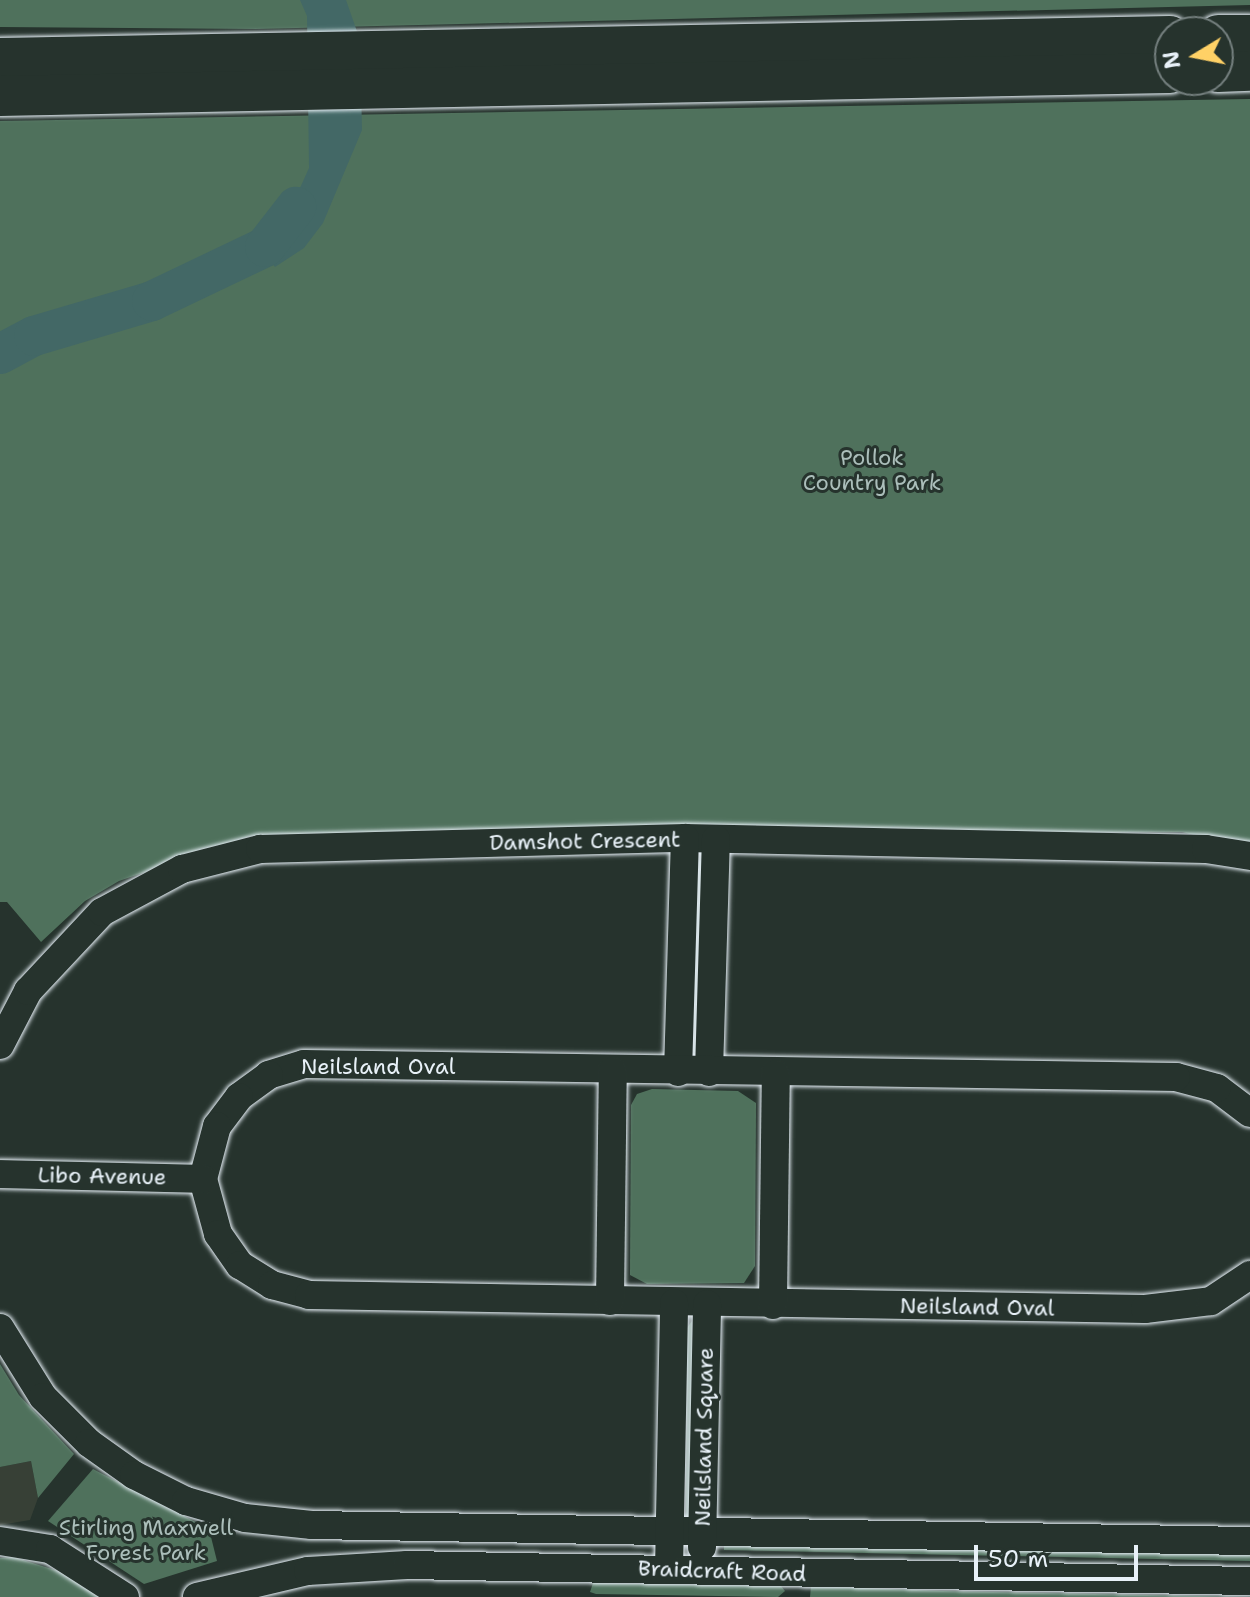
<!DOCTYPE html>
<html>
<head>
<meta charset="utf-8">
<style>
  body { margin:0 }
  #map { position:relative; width:1250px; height:1597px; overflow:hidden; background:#26332d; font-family:"Shantell Sans",sans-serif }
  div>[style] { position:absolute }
  .built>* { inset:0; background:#374036 }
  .green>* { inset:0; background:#4f715c }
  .water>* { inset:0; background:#436866 }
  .river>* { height:40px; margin:-20px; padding:0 20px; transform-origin:20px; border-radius:20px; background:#436866 }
  .roads { filter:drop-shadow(0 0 2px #e8f1f8) drop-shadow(0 0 2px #e8f1f8) }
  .minor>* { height:28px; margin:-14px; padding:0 14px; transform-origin:14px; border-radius:14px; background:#26332d }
  .highway>* { height:40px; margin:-20px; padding:0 20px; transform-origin:20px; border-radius:20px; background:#26332d }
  span { translate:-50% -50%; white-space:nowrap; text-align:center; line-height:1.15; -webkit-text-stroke:6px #26332d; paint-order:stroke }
  .park-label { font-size:22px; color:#abbeba }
  .street-label { font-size:22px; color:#e8f1f8 }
  .north { position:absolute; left:1154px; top:16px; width:80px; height:80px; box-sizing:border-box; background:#26332d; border:2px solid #747f7e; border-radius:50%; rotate:260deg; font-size:22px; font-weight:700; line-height:32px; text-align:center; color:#e8f1f8 }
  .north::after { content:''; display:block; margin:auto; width:28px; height:36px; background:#ffd166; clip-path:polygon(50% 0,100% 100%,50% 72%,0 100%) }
  .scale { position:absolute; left:974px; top:1545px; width:164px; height:36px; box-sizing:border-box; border:4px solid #e8f1f8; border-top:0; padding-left:10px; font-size:24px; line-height:28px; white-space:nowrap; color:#e8f1f8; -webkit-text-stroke:6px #26332d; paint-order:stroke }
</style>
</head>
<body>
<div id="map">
  <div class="built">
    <i style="clip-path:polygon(31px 1461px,38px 1498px,30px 1520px,0 1525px,0 1467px)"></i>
  </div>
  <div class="green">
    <i style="clip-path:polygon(0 0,1250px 0,1250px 5px,256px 29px,0 27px)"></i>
    <i style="clip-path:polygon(1250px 99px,1250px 849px,1182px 832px,251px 836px,119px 881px,85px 901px,41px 942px,7px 902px,0 902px,0 121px)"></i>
    <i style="clip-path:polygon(696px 859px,702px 861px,696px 1053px,692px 1050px)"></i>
    <i style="clip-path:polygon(652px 1089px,738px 1091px,756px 1103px,755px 1266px,744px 1283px,647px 1284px,630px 1275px,631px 1105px,637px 1094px)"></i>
    <i style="clip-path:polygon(692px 1321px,692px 1518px,686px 1518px,687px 1328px)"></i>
    <i style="clip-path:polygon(0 1364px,19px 1395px,74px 1454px,38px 1498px,31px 1461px,0 1467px)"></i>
    <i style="clip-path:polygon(93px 1469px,209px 1529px,217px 1561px,144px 1584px,48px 1521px)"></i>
    <i style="clip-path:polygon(724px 1541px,1250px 1551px,1250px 1561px,724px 1550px)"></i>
    <i style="clip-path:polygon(13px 1557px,65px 1573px,102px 1597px,0 1597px,0 1558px)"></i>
    <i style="clip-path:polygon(593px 1583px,781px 1586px,785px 1591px,778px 1597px,596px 1594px,590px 1592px)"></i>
    <i style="clip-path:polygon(811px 1586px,942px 1591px,1250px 1597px,810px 1597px)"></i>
  </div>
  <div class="water">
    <i style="clip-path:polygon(300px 0,346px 0,360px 40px,362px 130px,323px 223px,304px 248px,275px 267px,252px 236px,300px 188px,309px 168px,307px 16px)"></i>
  </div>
  <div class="river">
    <i style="left:0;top:354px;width:38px;rotate:-28deg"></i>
    <i style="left:34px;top:336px;width:123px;rotate:-16.5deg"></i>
    <i style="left:152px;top:301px;width:125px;rotate:-25.5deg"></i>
    <i style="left:265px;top:247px;width:51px;rotate:-52.2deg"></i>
  </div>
  <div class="roads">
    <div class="minor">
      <i style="left:0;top:1045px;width:61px;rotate:-62.6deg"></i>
      <i style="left:28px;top:991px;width:108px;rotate:-46.9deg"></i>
      <i style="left:102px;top:912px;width:91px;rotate:-28.3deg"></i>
      <i style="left:182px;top:869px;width:81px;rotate:-14.4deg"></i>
      <i style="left:260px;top:849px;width:425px;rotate:-1.5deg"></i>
      <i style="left:685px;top:838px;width:521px;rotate:1.21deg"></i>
      <i style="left:1206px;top:849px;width:45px;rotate:9deg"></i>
      <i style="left:678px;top:1072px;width:234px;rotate:-88.3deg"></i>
      <i style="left:709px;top:1072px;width:233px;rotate:-88.3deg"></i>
      <i style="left:1250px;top:1113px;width:41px;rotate:-142.9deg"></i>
      <i style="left:1217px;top:1088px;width:42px;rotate:-165deg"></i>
      <i style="left:1176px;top:1077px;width:872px;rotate:-179.15deg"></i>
      <i style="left:304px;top:1064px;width:37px;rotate:163deg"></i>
      <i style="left:269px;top:1075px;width:37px;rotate:144deg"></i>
      <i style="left:239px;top:1097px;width:36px;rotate:127deg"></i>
      <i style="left:217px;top:1126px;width:55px;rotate:104.8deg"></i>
      <i style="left:203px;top:1179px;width:57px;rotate:74.7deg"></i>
      <i style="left:218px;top:1234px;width:38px;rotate:55deg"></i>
      <i style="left:240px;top:1265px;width:38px;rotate:32deg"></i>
      <i style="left:272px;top:1285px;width:38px;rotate:15deg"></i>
      <i style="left:309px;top:1295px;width:836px;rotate:0.96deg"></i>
      <i style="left:1145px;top:1309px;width:66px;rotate:-6.9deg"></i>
      <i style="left:1211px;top:1301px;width:47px;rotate:-33.7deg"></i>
      <i style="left:0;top:1174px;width:203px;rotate:1.4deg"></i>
      <i style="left:610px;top:1301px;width:230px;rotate:-89.3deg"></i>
      <i style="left:773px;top:1305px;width:231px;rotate:-89.3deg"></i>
      <i style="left:0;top:1328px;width:81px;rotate:58.1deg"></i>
      <i style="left:43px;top:1397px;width:65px;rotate:45deg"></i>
      <i style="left:89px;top:1443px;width:55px;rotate:35.4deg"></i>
      <i style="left:134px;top:1475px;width:58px;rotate:26.6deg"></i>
      <i style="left:186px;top:1501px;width:61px;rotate:16.1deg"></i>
      <i style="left:245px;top:1518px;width:67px;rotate:6deg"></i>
      <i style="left:312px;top:1525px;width:938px;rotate:0.98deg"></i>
      <i style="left:0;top:1541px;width:51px;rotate:9.1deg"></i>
      <i style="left:50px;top:1549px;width:89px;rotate:32.6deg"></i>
      <i style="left:702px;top:1547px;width:243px;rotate:-88.8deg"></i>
      <i style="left:669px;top:1569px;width:266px;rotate:-88.9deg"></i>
      <i style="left:197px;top:1597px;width:114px;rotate:-13.2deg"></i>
      <i style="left:308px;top:1571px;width:99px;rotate:-3.5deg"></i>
      <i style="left:407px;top:1565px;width:843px;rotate:1.09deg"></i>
    </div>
    <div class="highway">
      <i style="left:1218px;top:35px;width:32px"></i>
      <i style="left:0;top:58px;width:1170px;rotate:-1.08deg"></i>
      <i style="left:1218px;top:72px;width:32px;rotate:-2deg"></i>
      <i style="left:0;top:96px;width:1170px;rotate:-1.13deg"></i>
    </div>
  </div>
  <div class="park-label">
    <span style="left:872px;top:470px">Pollok<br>Country Park</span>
    <span style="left:146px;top:1540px">Stirling Maxwell<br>Forest Park</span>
  </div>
  <div class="street-label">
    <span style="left:585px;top:841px;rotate:-1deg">Damshot Crescent</span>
    <span style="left:378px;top:1067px">Neilsland Oval</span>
    <span style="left:102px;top:1176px;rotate:1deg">Libo Avenue</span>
    <span style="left:977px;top:1307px;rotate:1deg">Neilsland Oval</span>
    <span style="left:704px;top:1437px;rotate:-89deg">Neilsland Square</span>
    <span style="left:722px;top:1571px;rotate:2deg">Braidcraft Road</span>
  </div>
  <div class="north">N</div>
  <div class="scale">50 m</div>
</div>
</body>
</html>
